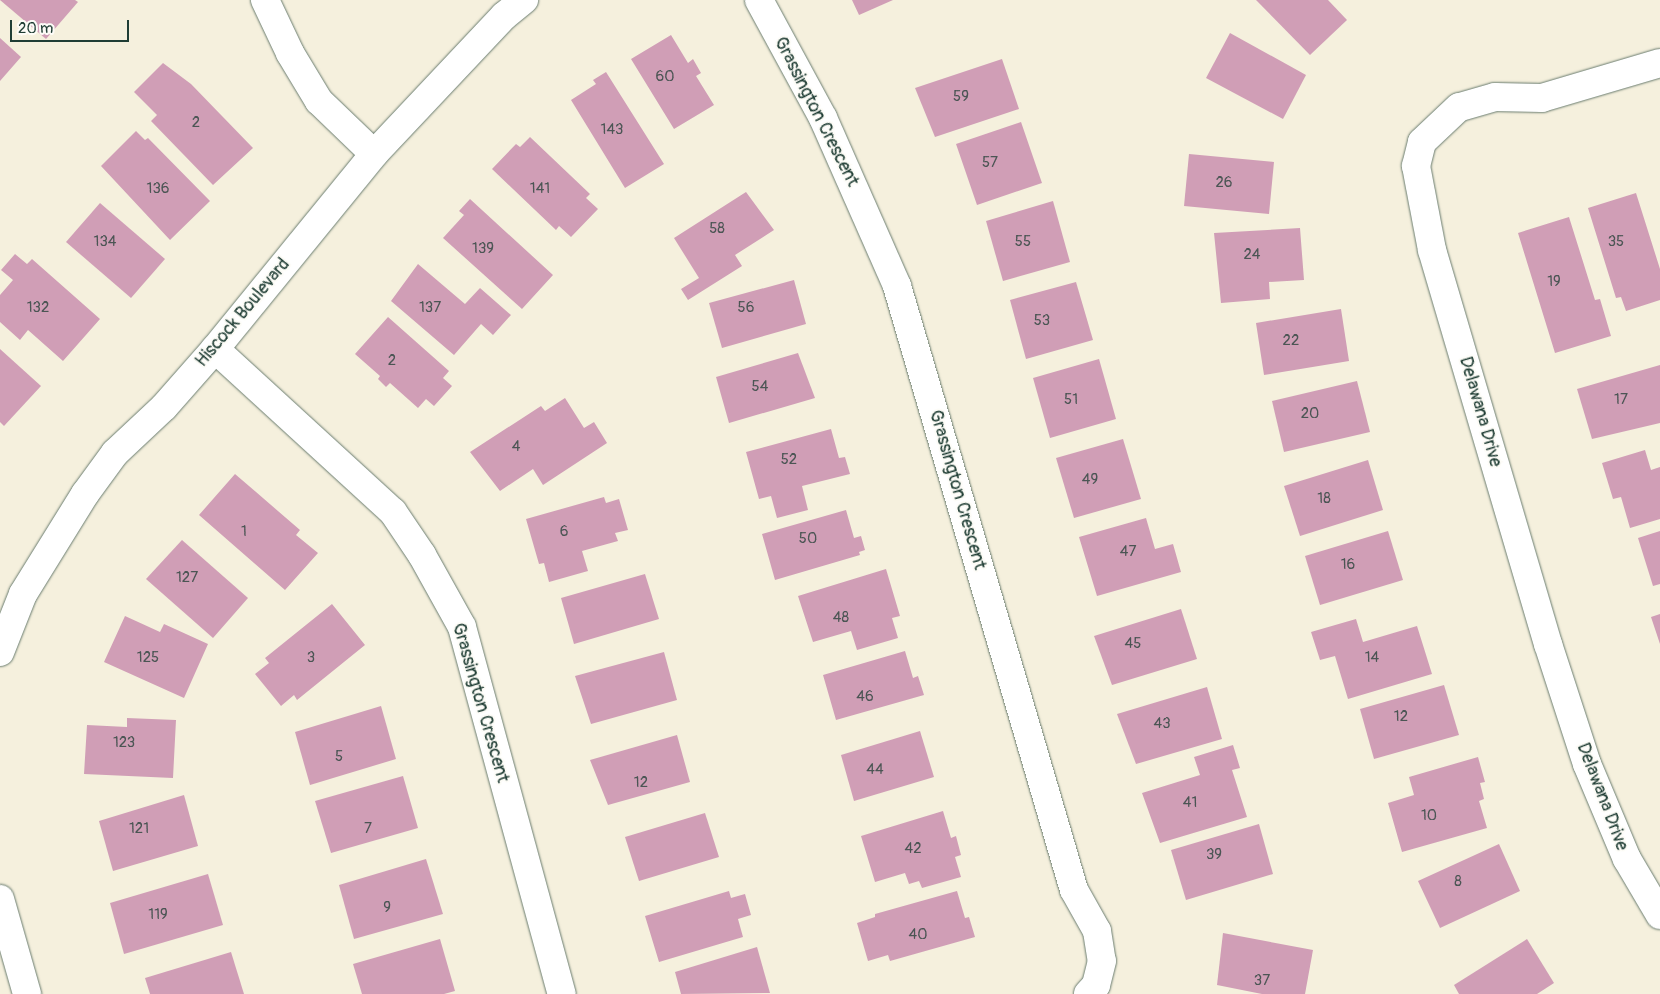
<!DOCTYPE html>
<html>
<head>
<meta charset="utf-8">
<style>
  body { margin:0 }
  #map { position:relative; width:1660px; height:994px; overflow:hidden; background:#f5f0dd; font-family:Pangolin,sans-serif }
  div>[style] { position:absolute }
  .building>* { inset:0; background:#d09eb6 }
  .roads { filter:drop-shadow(0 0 1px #6a7c6f) drop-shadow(0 0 1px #6a7c6f) }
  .street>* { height:28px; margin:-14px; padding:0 14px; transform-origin:14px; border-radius:14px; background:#fff }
  .secondary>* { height:28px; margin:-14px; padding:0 14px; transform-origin:14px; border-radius:14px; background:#fff }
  span { translate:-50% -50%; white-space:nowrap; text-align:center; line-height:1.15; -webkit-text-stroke:4px #fdfcf7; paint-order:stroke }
  .number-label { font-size:15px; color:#4b5554 }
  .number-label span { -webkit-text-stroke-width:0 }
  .street-label { font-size:18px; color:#1f3d34 }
  .scale { position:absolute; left:10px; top:20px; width:119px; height:22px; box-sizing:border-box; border:2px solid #1f3d34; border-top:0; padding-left:6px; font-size:15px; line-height:18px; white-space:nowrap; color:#1f3d34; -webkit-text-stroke:4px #fdfcf7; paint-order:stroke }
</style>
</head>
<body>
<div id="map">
  <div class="building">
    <i style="clip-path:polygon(0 0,75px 0,78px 2px,46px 39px)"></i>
    <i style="clip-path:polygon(852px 0,893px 0,859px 15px)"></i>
    <i style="clip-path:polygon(1256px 0,1328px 0,1347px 20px,1310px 55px)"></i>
    <i style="clip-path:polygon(1230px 33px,1306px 75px,1283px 119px,1206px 78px)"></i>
    <i style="clip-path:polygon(671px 35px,688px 63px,693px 59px,701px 73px,696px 76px,714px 105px,674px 129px,631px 59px)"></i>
    <i style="clip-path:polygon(0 38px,21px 57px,0 81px)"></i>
    <i style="clip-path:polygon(1002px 59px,1019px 109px,935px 137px,915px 88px)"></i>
    <i style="clip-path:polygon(163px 63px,191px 84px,253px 148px,213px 185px,151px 121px,157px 115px,134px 92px)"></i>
    <i style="clip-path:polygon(606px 72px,664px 164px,625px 188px,571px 100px,596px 84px,593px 80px)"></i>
    <i style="clip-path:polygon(1021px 122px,1042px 183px,977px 205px,956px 144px)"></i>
    <i style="clip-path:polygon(136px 131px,145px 140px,148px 138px,210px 201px,170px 240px,101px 166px)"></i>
    <i style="clip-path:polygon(530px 137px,590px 194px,586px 198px,598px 209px,571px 237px,559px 226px,556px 230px,492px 169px,516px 144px,520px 147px)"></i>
    <i style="clip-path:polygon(1189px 154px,1274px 162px,1269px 214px,1184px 206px)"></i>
    <i style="clip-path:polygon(746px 192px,774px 230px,735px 255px,742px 266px,688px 300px,681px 289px,699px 278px,674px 238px)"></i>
    <i style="clip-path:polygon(1636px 193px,1660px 269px,1660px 300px,1626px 311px,1621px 297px,1616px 298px,1588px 208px)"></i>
    <i style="clip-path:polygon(470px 199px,553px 275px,522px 309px,443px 238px,464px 215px,459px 211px)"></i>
    <i style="clip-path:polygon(1053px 201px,1070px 262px,1003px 281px,986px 221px)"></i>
    <i style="clip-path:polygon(100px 203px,165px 259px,131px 298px,66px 242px)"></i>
    <i style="clip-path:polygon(1569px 217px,1595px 300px,1600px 299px,1611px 336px,1555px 353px,1518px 233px)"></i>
    <i style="clip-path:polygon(1300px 228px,1304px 280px,1269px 282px,1270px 299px,1221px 303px,1214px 233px)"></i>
    <i style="clip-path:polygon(15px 254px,27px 264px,32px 259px,100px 319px,63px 361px,28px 330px,20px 340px,0 322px,0 295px,13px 280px,1px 270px)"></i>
    <i style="clip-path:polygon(418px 264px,465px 304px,480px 288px,511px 315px,493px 335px,481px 324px,454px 355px,391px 301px)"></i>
    <i style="clip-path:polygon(794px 280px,806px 324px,722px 348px,709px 303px)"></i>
    <i style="clip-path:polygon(1076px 282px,1093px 340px,1026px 359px,1010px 300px)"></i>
    <i style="clip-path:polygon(1341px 309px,1349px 361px,1264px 375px,1256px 323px)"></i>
    <i style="clip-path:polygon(388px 317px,449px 371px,443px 378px,452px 386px,434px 406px,426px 399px,418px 408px,390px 383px,386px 387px,378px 379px,380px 376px,355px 354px)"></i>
    <i style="clip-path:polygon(0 349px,41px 386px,4px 426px,0 422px)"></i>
    <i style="clip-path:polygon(798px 353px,815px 398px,729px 423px,716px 377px)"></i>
    <i style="clip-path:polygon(1099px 359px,1116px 419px,1050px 438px,1033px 378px)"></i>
    <i style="clip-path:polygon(1660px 365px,1660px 423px,1592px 439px,1577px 389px)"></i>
    <i style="clip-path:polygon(1357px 381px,1370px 432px,1284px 452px,1272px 401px)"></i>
    <i style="clip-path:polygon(565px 398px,584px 428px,594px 422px,607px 443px,543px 485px,533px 469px,500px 491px,470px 452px,541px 406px,545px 411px)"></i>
    <i style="clip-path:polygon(831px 429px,839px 458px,845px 457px,850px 474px,802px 486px,808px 510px,777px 518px,771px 496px,759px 499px,746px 452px)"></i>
    <i style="clip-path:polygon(1123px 439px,1141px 499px,1074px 518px,1056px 458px)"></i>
    <i style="clip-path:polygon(1645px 450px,1651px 470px,1660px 467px,1660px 519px,1630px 528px,1621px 497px,1613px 499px,1602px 463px)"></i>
    <i style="clip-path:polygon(1368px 460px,1383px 510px,1300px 536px,1284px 486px)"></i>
    <i style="clip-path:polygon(235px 474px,300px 530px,296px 535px,318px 553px,285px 590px,199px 515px)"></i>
    <i style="clip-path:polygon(604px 497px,606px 503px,619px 499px,628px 530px,615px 533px,618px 541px,582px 551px,588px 571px,549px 582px,544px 563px,539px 564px,526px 519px)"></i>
    <i style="clip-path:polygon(846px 510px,854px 538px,861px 536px,865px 550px,859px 552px,860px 555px,775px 580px,762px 534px)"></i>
    <i style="clip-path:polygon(1146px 518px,1155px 549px,1173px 544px,1181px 572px,1097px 596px,1079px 537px)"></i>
    <i style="clip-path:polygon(1388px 531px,1403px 580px,1320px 605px,1305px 556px)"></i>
    <i style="clip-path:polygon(1660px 531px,1660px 584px,1653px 586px,1638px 538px)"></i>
    <i style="clip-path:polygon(182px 540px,248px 598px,213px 638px,146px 579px)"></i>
    <i style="clip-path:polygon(886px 569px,900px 616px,892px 618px,898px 638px,857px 650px,851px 631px,813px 642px,798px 596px)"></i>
    <i style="clip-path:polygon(645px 574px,659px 619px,574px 644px,561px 598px)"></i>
    <i style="clip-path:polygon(332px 604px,365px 645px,297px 700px,294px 695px,281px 706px,255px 674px,269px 663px,265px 658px)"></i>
    <i style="clip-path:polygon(1181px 609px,1197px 659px,1112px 685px,1094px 636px)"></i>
    <i style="clip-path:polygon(1660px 614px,1660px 644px,1651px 617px)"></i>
    <i style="clip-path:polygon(125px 616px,160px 632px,164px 624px,208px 644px,184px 698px,104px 662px)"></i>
    <i style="clip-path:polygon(1356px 619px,1363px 642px,1417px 626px,1432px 674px,1348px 699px,1335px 656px,1320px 660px,1311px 632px)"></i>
    <i style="clip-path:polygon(905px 651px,913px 678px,918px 676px,924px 695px,836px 720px,823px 675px)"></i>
    <i style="clip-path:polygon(664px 652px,677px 700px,591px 724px,575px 676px)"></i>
    <i style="clip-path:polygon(1444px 685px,1459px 735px,1374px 759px,1360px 709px)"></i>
    <i style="clip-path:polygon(1207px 687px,1222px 739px,1136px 764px,1117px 714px)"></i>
    <i style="clip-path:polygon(381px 706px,396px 759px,310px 785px,295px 732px)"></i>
    <i style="clip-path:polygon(127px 718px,176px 720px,173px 778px,84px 774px,87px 725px,127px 727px)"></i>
    <i style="clip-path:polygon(920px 731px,934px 777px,854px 801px,841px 755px)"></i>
    <i style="clip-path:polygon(677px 735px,690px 782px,608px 805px,590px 760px)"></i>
    <i style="clip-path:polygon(1233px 745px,1240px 768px,1232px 770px,1247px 817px,1160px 843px,1142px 793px,1200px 775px,1194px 757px)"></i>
    <i style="clip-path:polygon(1478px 757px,1485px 782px,1480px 783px,1484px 799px,1479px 801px,1487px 828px,1402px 852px,1388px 803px,1414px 795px,1409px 777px)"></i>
    <i style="clip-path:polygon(403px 776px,418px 828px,331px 853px,315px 801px)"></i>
    <i style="clip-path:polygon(184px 795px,198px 846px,113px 871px,99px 821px)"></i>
    <i style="clip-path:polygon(943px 811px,951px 838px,956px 836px,961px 855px,955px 857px,961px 877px,922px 888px,919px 881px,909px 884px,905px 873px,875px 882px,861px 836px)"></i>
    <i style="clip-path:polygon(705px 813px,719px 857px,639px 881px,625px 837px)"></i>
    <i style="clip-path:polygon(1259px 824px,1273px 874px,1186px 900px,1171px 850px)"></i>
    <i style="clip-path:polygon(1499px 844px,1520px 891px,1440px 928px,1418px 881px)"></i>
    <i style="clip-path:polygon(426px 859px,443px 914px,354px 939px,339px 885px)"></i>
    <i style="clip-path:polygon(208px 874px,223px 925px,124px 954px,110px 903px)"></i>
    <i style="clip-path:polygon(729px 891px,731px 898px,745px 894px,751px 915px,738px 919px,743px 937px,659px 962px,645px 916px)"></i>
    <i style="clip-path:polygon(957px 891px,965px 918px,969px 917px,975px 937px,890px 961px,888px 955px,868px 961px,857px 923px,875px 917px,875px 914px)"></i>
    <i style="clip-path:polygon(1223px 933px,1313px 950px,1305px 994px,1262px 994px,1217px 985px)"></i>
    <i style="clip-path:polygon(440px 939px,455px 991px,444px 994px,362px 994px,353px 964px)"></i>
    <i style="clip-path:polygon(1527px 939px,1554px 983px,1537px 994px,1459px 994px,1454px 985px)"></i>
    <i style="clip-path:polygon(757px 947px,770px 993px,681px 994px,675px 972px)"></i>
    <i style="clip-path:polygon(231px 952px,244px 994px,150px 994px,145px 978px)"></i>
  </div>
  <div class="roads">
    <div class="street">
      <i style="left:265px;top:0;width:59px;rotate:64.7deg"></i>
      <i style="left:290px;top:53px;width:56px;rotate:58.9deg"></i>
      <i style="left:319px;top:101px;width:76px;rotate:43.9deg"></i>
      <i style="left:759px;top:0;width:134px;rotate:61.5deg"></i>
      <i style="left:823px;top:118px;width:184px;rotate:66.2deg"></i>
      <i style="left:897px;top:286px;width:629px;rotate:73.67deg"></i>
      <i style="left:1074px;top:890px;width:47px;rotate:60.7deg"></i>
      <i style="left:1097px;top:931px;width:30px;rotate:81deg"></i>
      <i style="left:1102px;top:961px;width:25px;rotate:104deg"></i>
      <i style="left:1096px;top:985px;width:12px;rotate:132deg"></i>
      <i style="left:1660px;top:63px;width:123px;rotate:163.5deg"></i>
      <i style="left:1542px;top:98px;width:47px;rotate:-178.8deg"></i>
      <i style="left:1495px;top:97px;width:37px;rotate:164deg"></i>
      <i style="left:1459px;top:107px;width:51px;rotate:136.6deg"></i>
      <i style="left:1422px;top:142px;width:25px;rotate:104deg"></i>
      <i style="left:1416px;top:166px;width:86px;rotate:79.2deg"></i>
      <i style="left:1432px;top:250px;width:411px;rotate:73.6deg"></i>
      <i style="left:1548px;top:644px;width:126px;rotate:72deg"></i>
      <i style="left:1587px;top:764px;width:103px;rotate:67.2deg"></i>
      <i style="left:1627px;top:859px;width:65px;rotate:59.5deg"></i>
      <i style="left:215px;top:349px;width:241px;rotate:42.5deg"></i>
      <i style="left:393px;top:512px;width:52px;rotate:56deg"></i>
      <i style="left:422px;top:555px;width:82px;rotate:60.9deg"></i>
      <i style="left:462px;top:627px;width:380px;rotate:74.8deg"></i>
    </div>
    <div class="secondary">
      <i style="left:0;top:652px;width:62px;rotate:-68.4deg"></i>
      <i style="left:23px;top:594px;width:118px;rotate:-58.2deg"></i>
      <i style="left:85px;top:494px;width:51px;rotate:-53.8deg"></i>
      <i style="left:115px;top:453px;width:67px;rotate:-43.2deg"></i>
      <i style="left:164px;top:407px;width:77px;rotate:-48.7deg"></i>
      <i style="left:215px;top:349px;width:252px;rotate:-50.8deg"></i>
      <i style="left:374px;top:154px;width:190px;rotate:-46.7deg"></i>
      <i style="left:504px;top:16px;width:26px;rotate:-39deg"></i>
      <i style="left:0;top:899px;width:99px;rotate:74.1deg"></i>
    </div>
  </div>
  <div class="number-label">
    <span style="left:665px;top:77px">60</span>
    <span style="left:961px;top:97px">59</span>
    <span style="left:196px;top:123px">2</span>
    <span style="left:612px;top:130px">143</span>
    <span style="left:990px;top:163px">57</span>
    <span style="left:1224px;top:183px">26</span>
    <span style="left:158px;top:189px">136</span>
    <span style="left:540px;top:189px">141</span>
    <span style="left:717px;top:229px">58</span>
    <span style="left:105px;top:242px">134</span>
    <span style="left:1023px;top:242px">55</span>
    <span style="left:1616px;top:242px">35</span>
    <span style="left:483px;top:249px">139</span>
    <span style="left:1252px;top:255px">24</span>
    <span style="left:1554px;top:282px">19</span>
    <span style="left:38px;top:308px">132</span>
    <span style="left:430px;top:308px">137</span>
    <span style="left:746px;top:308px">56</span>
    <span style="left:1042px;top:321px">53</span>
    <span style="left:1291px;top:341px">22</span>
    <span style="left:392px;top:361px">2</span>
    <span style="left:760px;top:387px">54</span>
    <span style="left:1071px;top:400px">51</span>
    <span style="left:1621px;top:400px">17</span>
    <span style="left:1310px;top:414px">20</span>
    <span style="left:516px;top:447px">4</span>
    <span style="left:789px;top:460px">52</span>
    <span style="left:1090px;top:480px">49</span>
    <span style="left:1324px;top:499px">18</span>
    <span style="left:244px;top:532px">1</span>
    <span style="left:564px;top:532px">6</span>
    <span style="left:808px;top:539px">50</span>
    <span style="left:1128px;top:552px">47</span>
    <span style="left:1348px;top:565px">16</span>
    <span style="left:187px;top:578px">127</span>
    <span style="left:841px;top:618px">48</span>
    <span style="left:1133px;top:644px">45</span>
    <span style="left:148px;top:658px">125</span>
    <span style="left:311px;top:658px">3</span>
    <span style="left:1372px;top:658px">14</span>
    <span style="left:865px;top:697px">46</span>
    <span style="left:1401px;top:717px">12</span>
    <span style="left:1162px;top:724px">43</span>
    <span style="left:124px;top:743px">123</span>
    <span style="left:339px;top:757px">5</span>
    <span style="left:875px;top:770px">44</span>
    <span style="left:641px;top:783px">12</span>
    <span style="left:1190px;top:803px">41</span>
    <span style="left:1429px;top:816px">10</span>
    <span style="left:139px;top:829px">121</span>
    <span style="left:368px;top:829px">7</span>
    <span style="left:913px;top:849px">42</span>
    <span style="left:1214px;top:855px">39</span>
    <span style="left:1458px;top:882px">8</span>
    <span style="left:387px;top:908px">9</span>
    <span style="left:158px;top:915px">119</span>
    <span style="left:918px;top:935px">40</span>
    <span style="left:1262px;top:981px">37</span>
  </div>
  <div class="street-label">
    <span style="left:816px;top:112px;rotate:63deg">Grassington Crescent</span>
    <span style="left:243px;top:313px;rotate:-50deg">Hiscock Boulevard</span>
    <span style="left:1480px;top:412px;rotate:74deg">Delawana Drive</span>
    <span style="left:957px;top:490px;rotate:74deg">Grassington Crescent</span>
    <span style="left:480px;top:703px;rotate:74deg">Grassington Crescent</span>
    <span style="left:1602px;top:797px;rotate:69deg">Delawana Drive</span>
  </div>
  <div class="scale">20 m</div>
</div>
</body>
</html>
